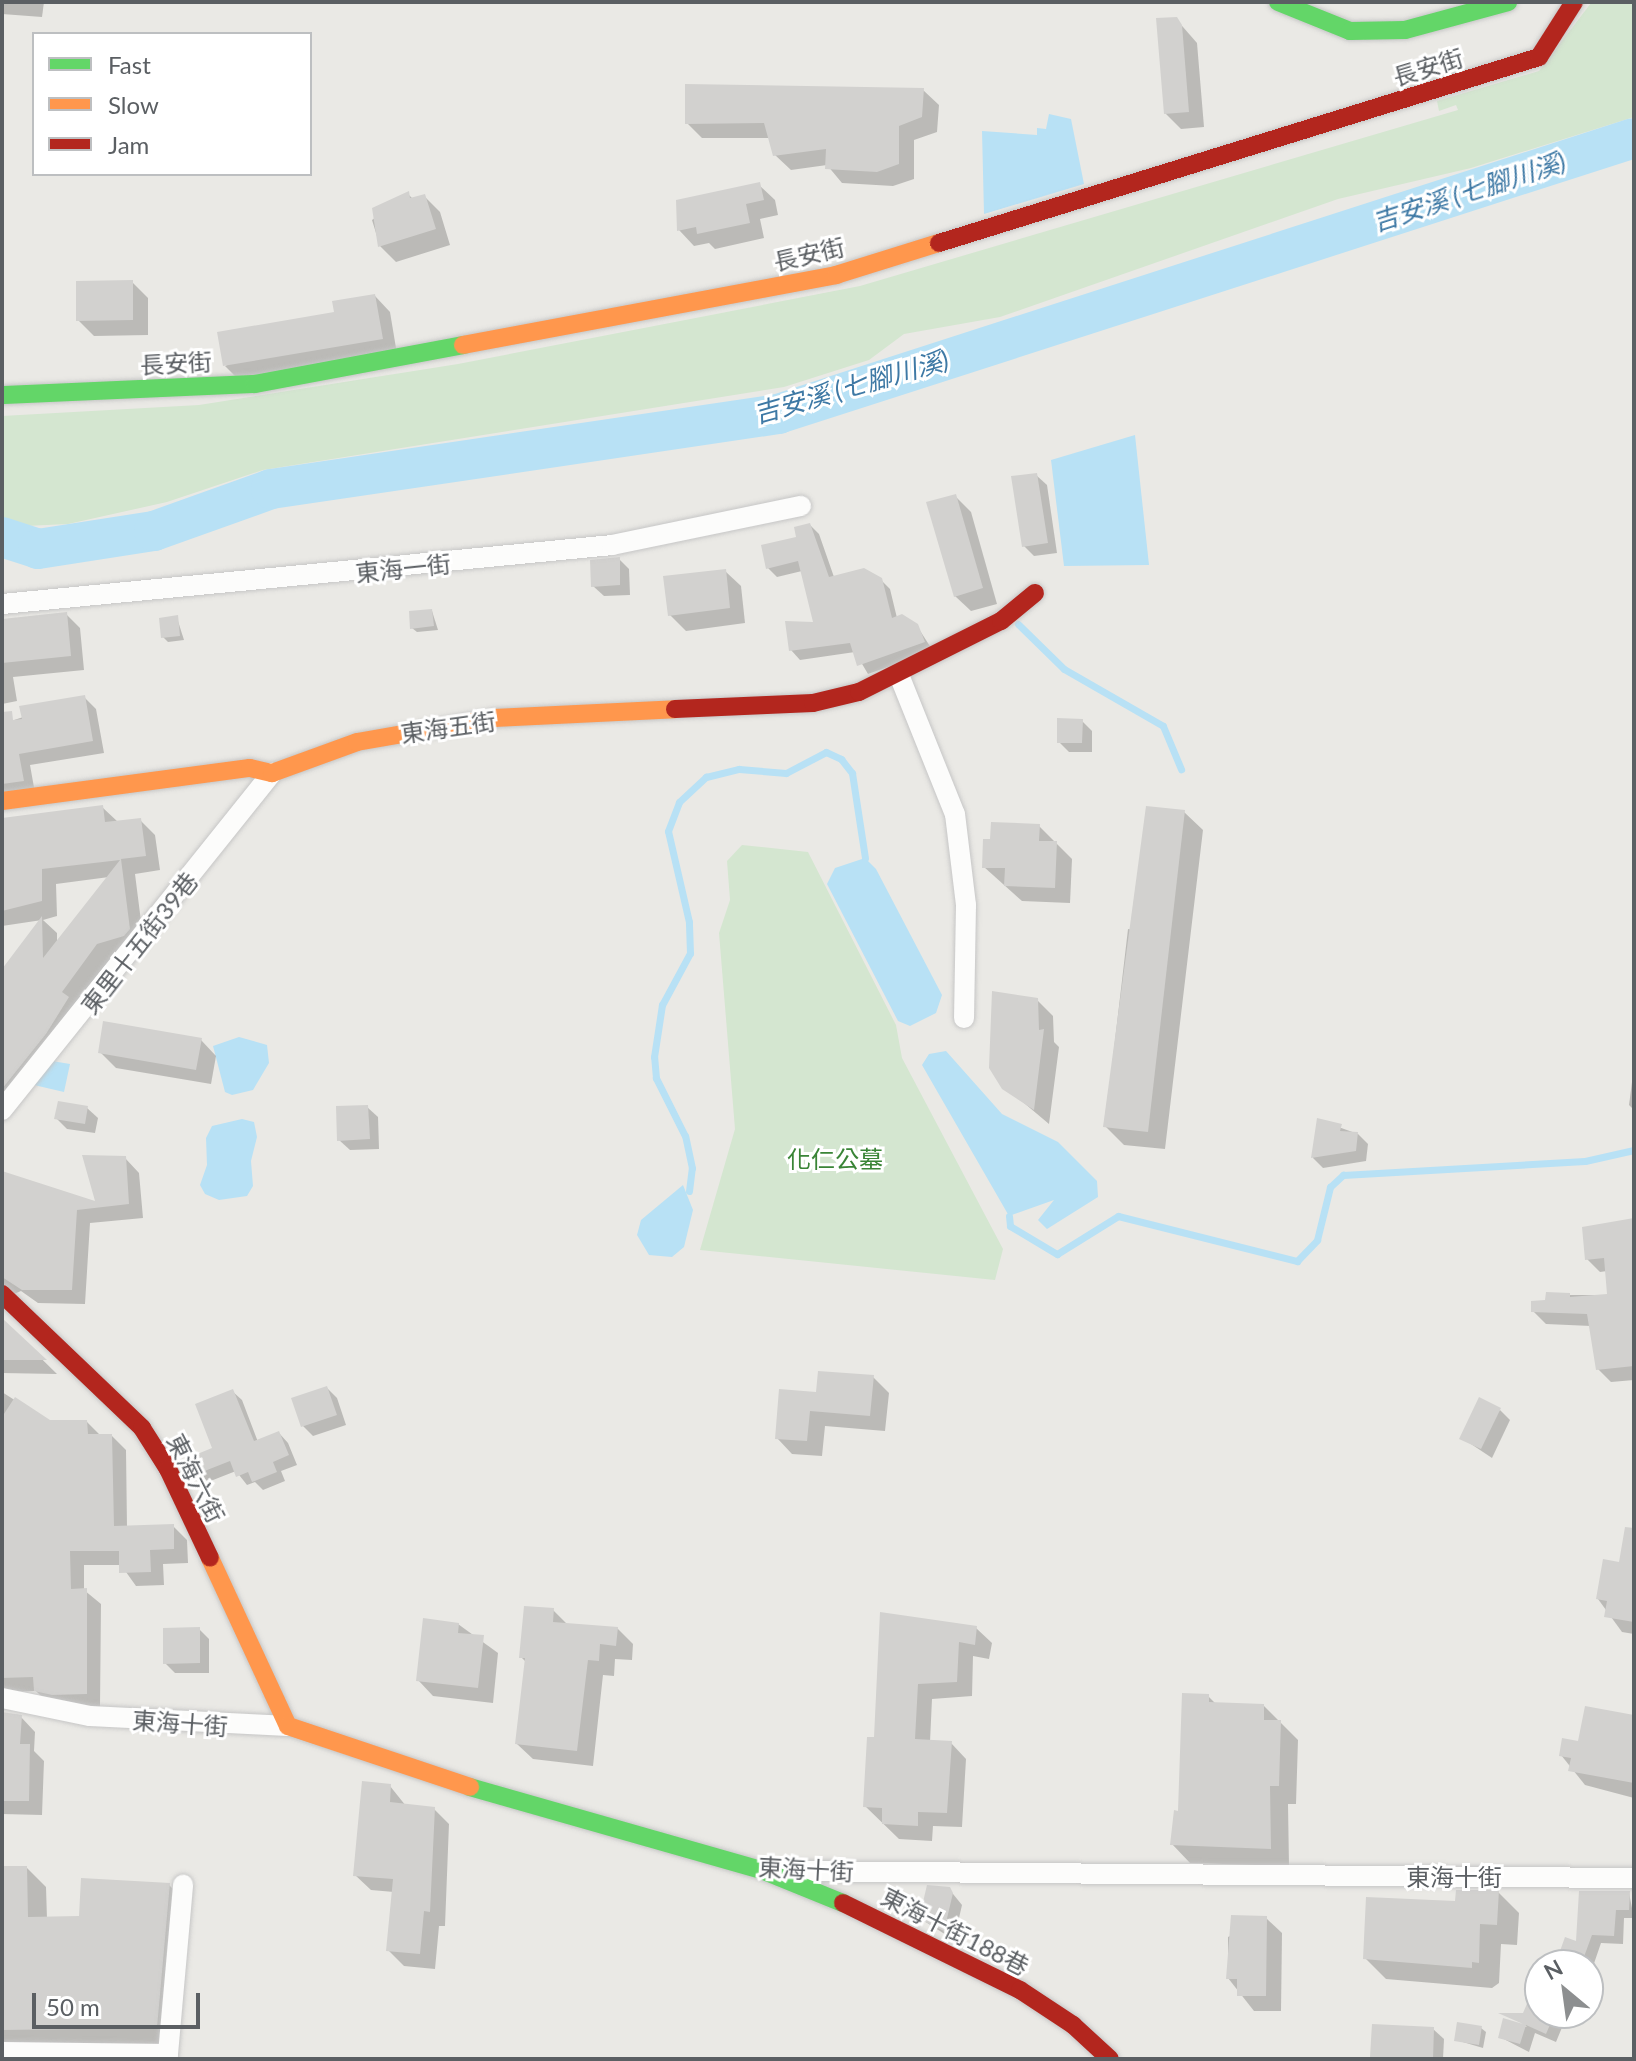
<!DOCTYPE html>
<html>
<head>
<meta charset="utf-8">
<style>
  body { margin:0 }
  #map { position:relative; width:1636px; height:2061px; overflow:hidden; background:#eae9e5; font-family:Lato,"Noto Sans TC",sans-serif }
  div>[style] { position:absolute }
  .green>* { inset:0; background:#d4e6d0 }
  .water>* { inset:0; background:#b8e1f5 }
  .shadow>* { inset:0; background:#0003 }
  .stream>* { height:7px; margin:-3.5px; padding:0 3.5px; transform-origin:3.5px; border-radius:3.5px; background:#b8e1f5 }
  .river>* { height:40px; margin:-20px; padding:0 20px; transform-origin:20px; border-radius:20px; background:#b8e1f5 }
  .building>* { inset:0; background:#d2d1cf }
  .roads { filter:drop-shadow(0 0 2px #c6c6c6) drop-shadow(0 0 2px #c6c6c6) }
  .street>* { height:20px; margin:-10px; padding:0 10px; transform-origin:10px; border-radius:10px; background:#fcfcfb }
  .fast>* { height:18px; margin:-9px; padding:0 9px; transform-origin:9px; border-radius:9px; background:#63d668 }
  .slow>* { height:18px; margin:-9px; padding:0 9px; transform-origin:9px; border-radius:9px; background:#ff974d }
  .jam>* { height:18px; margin:-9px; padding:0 9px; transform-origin:9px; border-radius:9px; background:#b3261e }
  span { translate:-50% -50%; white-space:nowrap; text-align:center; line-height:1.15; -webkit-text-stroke:6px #fff; paint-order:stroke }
  .street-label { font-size:24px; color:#5b5f63 }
  .park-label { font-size:24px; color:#3a8537 }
  .water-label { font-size:26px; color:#3e79a5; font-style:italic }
  .frame { position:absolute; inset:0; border:4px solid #5b5f63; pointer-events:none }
  .legend { position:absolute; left:32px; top:32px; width:280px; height:144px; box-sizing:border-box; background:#fff; border:2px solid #bdbfc1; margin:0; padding:10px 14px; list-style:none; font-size:24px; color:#5b5f63 }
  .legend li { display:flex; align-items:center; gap:16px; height:40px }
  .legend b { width:40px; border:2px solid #bdbfc1 }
  .north { position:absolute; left:1524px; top:1949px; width:80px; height:80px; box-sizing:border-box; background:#fff; border:2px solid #bdbfc1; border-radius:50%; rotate:331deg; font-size:22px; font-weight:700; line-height:32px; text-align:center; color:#5b5f63 }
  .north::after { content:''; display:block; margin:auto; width:28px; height:36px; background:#8d8f90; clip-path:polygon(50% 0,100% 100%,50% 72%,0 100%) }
  .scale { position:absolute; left:32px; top:1993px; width:168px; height:36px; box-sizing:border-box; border:4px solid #5b5f63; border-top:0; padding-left:10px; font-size:24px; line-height:28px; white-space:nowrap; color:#5b5f63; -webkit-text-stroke:6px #fff; paint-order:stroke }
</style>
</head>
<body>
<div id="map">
  <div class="green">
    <i style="clip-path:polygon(1634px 2px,1634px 117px,1471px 168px,1338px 199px,1000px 317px,904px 334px,869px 360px,784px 387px,263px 470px,167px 502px,68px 524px,25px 526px,2px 518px,2px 416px,199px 405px,458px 364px,860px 286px,1458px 110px,1456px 105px,1439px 111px,1437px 101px,1539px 71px,1591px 3px)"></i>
    <i style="clip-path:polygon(742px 845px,808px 852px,896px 1025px,902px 1058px,1003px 1249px,995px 1280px,700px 1250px,735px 1129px,719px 933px,730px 900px,727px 861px)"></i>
  </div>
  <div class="water">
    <i style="clip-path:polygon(1049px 114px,1071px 119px,1084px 184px,984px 214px,982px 131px,1037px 135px,1037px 128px,1046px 129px)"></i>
    <i style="clip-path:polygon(1135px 435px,1149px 565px,1064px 566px,1051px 460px)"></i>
    <i style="clip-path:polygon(865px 858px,876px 869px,942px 995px,936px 1013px,910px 1026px,898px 1021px,827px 884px,835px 868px)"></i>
    <i style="clip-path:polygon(239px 1037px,267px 1045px,269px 1063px,253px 1090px,232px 1095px,225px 1092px,213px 1046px)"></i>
    <i style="clip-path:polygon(946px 1051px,1002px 1114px,1058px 1142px,1097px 1181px,1098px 1197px,1047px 1229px,1038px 1220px,1054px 1200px,1009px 1216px,922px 1065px,929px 1054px)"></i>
    <i style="clip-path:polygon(52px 1061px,70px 1064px,64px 1092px,34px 1085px)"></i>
    <i style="clip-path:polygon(242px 1119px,254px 1122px,257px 1137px,251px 1161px,253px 1186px,247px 1196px,219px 1200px,205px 1194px,200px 1185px,207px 1165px,206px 1138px,212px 1126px)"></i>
    <i style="clip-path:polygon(683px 1185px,693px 1210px,684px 1247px,672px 1257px,649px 1255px,637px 1235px,641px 1220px)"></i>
  </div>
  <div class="shadow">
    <i style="clip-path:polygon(2px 2px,44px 2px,42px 17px,2px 14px)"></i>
    <i style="clip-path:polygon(1176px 19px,1197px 43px,1204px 127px,1181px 129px,1165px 113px)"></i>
    <i style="clip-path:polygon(923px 90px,939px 105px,937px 132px,914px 140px,914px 179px,893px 186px,842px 183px,827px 165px,791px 170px,775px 155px,770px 138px,702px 138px,687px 123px)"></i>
    <i style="clip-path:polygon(759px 185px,775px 200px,778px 215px,760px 219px,764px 238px,715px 249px,709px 243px,694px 246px,679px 230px)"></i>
    <i style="clip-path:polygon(408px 194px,414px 200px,424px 196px,440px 212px,450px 245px,396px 262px,380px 246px,372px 220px)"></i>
    <i style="clip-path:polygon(132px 282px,148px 298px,148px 335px,94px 336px,78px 320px)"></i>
    <i style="clip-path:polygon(375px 296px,390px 312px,397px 354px,240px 381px,225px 366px)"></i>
    <i style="clip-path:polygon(1036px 475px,1047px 485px,1057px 553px,1034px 556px,1024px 546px)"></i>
    <i style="clip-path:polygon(955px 496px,971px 512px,997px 604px,971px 611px,955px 596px)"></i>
    <i style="clip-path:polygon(810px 525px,819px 534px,834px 577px,880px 579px,890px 589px,897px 618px,917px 626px,933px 651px,868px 674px,855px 652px,800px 660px,791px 650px,816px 625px,802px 571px,777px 577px,768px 568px)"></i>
    <i style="clip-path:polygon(619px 559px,629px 569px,630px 595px,604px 596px,593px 586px)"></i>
    <i style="clip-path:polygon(725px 571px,741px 586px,745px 623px,686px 631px,670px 615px)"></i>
    <i style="clip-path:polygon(432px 611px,438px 630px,417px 632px,412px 628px)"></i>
    <i style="clip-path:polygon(66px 614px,80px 628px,84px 670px,13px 677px,17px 701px,2px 704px,2px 649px)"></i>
    <i style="clip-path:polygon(177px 618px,184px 640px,168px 642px,163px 637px)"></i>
    <i style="clip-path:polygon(84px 697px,96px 709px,104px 753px,30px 765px,35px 793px,2px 803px,2px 724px)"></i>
    <i style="clip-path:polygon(1082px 721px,1092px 731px,1092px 752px,1069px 752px,1059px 742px)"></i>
    <i style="clip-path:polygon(evenodd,102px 807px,118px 822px,140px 820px,155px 835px,160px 870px,135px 874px,144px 945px,2px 1123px,2px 972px,42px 920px,2px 926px,2px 821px,102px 807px,109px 877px,57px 943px,57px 933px,43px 920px,57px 916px,56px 884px,109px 877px)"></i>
    <i style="clip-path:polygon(1184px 812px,1203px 830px,1165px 1149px,1124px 1145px,1105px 1126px,1128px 929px,1134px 930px)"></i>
    <i style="clip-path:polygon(1039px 826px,1072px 859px,1070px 903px,1022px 901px,984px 867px)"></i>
    <i style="clip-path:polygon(1037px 1000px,1053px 1016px,1054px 1042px,1059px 1047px,1049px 1124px,1011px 1092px)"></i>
    <i style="clip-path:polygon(201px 1040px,216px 1056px,211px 1084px,116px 1068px,100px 1052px)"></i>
    <i style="clip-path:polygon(1634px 1067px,1634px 1110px,1629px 1105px)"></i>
    <i style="clip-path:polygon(367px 1107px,378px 1117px,379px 1149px,350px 1150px,339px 1140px)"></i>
    <i style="clip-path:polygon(87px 1108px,98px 1118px,95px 1133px,67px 1129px,57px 1119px)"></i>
    <i style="clip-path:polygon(1319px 1120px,1358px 1134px,1368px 1144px,1366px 1161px,1323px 1168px,1313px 1158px)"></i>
    <i style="clip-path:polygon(125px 1158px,139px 1173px,143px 1218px,90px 1223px,85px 1304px,38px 1303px,21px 1291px,2px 1299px,2px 1173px,98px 1204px)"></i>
    <i style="clip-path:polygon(1634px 1221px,1634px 1380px,1611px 1382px,1598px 1369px,1591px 1326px,1546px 1324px,1533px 1311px,1569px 1295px,1609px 1295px,1607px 1271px,1600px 1272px,1587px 1259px)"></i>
    <i style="clip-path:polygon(2px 1317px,3px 1321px,57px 1374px,2px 1373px)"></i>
    <i style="clip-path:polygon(873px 1377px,889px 1393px,885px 1431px,825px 1426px,822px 1456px,792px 1454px,777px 1438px,818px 1394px)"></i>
    <i style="clip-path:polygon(327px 1388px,337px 1398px,346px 1425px,313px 1436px,303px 1426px)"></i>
    <i style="clip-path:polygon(232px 1391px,242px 1400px,258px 1442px,279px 1433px,288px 1443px,297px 1465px,281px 1471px,285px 1481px,263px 1490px,255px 1482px,247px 1485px,236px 1471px,208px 1482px,199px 1473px,215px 1449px)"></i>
    <i style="clip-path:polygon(2px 1392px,49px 1422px,87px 1422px,101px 1436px,112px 1436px,126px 1450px,127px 1527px,173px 1526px,187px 1540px,188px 1563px,163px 1564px,164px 1585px,136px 1586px,121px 1565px,84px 1565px,84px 1590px,101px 1604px,100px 1707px,50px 1705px,36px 1691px,2px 1692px)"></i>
    <i style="clip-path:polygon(1500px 1410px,1510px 1420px,1492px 1458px,1462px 1438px)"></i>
    <i style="clip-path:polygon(1634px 1555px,1634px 1634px,1622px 1632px,1598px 1599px,1620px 1564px)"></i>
    <i style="clip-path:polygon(553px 1610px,568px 1625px,617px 1628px,633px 1644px,632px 1660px,615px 1659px,614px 1676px,603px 1675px,593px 1766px,533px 1759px,517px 1744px,526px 1662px,521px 1657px)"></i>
    <i style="clip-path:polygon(882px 1614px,976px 1628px,992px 1643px,989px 1659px,973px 1656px,972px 1696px,932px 1699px,930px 1742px,951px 1743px,966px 1759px,962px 1827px,933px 1826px,932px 1841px,899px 1839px,865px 1806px,876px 1739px)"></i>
    <i style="clip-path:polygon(458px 1624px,498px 1653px,493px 1703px,433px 1696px,418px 1680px)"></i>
    <i style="clip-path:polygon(199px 1629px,209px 1639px,209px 1673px,175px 1673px,165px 1663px)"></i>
    <i style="clip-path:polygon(1208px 1696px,1217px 1705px,1264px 1706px,1298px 1740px,1296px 1804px,1288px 1804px,1289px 1866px,1190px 1863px,1172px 1844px)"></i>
    <i style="clip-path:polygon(1634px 1715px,1634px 1798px,1585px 1785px,1561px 1755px)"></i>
    <i style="clip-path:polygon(2px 1716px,21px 1717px,35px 1732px,34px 1751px,44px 1761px,42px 1815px,2px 1814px)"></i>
    <i style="clip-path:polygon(390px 1786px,406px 1806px,434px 1809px,449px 1824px,445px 1926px,439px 1926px,435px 1969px,404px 1966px,388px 1950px,394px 1892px,371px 1890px,355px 1875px)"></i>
    <i style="clip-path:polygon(2px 1868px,27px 1868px,46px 1887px,47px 1919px,81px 1918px,169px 1885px,189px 1905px,176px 2046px,2px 2049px)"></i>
    <i style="clip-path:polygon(949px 1889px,962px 1905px,954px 1940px,921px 1919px)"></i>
    <i style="clip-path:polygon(1498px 1892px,1519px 1913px,1517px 1945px,1501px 1944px,1499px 1983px,1492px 1988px,1386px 1979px,1365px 1958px,1457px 1903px)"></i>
    <i style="clip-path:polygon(1629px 1893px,1634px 1918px,1624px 1918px,1623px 1944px,1601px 1943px,1588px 1981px,1588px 1965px,1557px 1965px)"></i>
    <i style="clip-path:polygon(1266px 1918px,1282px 1933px,1281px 2011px,1254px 2011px,1228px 1978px,1228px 1937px)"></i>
    <i style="clip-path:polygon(1540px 1977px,1540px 2013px,1568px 2013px,1556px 2042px,1535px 2033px,1529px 2052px,1500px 2037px,1505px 2021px,1527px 2027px,1521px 2022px)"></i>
    <i style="clip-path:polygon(1481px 2028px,1486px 2032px,1483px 2048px,1456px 2040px)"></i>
    <i style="clip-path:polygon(1433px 2029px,1444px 2039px,1443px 2059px,1372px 2057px)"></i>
  </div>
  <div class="stream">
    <i style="left:1018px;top:624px;width:64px;rotate:44.4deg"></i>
    <i style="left:1064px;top:669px;width:114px;rotate:29.9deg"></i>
    <i style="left:1163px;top:726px;width:47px;rotate:67.3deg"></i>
    <i style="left:689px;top:1191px;width:23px;rotate:-83deg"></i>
    <i style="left:692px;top:1168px;width:33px;rotate:-102deg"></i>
    <i style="left:685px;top:1136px;width:65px;rotate:-116.6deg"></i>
    <i style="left:656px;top:1078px;width:21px;rotate:-95deg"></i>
    <i style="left:654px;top:1057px;width:53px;rotate:-81.3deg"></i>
    <i style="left:662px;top:1005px;width:59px;rotate:-61.7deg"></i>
    <i style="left:690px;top:953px;width:31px;rotate:-92deg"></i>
    <i style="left:689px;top:922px;width:93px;rotate:-103deg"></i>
    <i style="left:668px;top:831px;width:31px;rotate:-69deg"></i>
    <i style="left:679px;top:802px;width:37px;rotate:-43deg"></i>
    <i style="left:706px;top:777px;width:34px;rotate:-14deg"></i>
    <i style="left:739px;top:769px;width:47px;rotate:4.9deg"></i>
    <i style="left:786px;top:773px;width:45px;rotate:-27.7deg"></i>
    <i style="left:826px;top:752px;width:17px;rotate:25deg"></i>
    <i style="left:841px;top:759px;width:18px;rotate:52deg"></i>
    <i style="left:852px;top:773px;width:86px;rotate:81.3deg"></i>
    <i style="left:1009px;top:1216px;width:10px;rotate:84deg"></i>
    <i style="left:1010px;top:1226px;width:55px;rotate:30.8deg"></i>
    <i style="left:1057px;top:1254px;width:72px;rotate:-31.9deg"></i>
    <i style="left:1118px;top:1216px;width:185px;rotate:14.1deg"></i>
    <i style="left:1297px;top:1261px;width:29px;rotate:-46deg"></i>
    <i style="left:1317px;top:1240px;width:55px;rotate:-76.2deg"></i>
    <i style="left:1330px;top:1187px;width:18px;rotate:-43deg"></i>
    <i style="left:1343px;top:1175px;width:242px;rotate:-3.3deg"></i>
    <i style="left:1585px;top:1161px;width:50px;rotate:-12.7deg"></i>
  </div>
  <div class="river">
    <i style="left:2px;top:537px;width:38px;rotate:18deg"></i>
    <i style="left:38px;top:549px;width:117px;rotate:-8.8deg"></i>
    <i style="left:154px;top:531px;width:124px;rotate:-19.7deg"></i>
    <i style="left:271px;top:489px;width:513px;rotate:-8.41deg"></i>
    <i style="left:778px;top:414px;width:899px;rotate:-17.87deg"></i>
  </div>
  <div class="building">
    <i style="clip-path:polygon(1177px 17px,1182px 25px,1189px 112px,1164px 114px,1156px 18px)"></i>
    <i style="clip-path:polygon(685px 84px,924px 88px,922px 117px,899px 126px,899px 164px,877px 172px,825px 169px,826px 149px,773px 156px,764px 123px,685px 124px)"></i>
    <i style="clip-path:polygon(760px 182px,764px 200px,746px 204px,750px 223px,697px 234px,696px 227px,677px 231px,676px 200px)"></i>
    <i style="clip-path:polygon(409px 191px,410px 198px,425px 194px,436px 229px,378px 247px,372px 208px)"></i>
    <i style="clip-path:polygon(133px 280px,133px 320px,76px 321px,76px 281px)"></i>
    <i style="clip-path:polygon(375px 294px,383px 339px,223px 366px,217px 332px,334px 312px,332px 301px)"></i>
    <i style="clip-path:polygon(1037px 473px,1048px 543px,1022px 547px,1011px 476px)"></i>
    <i style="clip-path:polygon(956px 494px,983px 588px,954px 597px,926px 502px)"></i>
    <i style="clip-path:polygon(810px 523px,829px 577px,864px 568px,882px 578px,892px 618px,902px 614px,918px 624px,925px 642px,857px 666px,850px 643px,789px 651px,785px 621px,813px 622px,798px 561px,766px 569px,761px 545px,796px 537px,794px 527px)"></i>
    <i style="clip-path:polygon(620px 557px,620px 585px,591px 587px,590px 560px)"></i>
    <i style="clip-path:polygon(726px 569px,730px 608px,668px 616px,663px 576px)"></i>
    <i style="clip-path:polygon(432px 609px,434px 626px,410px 629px,409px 611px)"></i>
    <i style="clip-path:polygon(67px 612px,71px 656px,2px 663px,2px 619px)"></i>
    <i style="clip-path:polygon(178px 615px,180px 636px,161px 638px,159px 618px)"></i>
    <i style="clip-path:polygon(85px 695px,93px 741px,19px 754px,24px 781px,2px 784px,2px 712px,12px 711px,13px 720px,22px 719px,19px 706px)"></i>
    <i style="clip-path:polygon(1057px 718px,1083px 719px,1082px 743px,1057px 743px)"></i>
    <i style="clip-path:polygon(103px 805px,105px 822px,141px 818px,146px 856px,121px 859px,130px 929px,124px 936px,97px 944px,62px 992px,69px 997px,46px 1034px,2px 1089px,2px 969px,42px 916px,43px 958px,120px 860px,42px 869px,42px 901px,2px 911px,2px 818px)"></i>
    <i style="clip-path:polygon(1146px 806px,1185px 810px,1148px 1132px,1103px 1127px)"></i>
    <i style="clip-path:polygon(991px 822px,1040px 824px,1039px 841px,1057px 841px,1055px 888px,1004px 886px,1005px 868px,982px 868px,983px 839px,990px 839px)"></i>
    <i style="clip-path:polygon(992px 991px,1038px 998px,1039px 1030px,1044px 1029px,1034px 1110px,1002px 1089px,989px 1068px)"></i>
    <i style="clip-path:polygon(103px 1021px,202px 1038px,196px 1070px,98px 1053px)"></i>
    <i style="clip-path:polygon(58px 1101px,88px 1106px,85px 1124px,54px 1119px)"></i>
    <i style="clip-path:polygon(368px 1105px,370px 1139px,337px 1141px,336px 1106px)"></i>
    <i style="clip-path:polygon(1317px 1118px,1342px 1124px,1340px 1131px,1358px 1132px,1356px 1151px,1311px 1158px)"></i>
    <i style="clip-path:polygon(82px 1155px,126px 1156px,129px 1204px,77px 1210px,72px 1290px,22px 1290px,2px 1277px,2px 1171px,95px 1201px)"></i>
    <i style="clip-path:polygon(1634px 1218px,1634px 1366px,1596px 1370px,1587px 1314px,1531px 1312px,1531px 1301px,1545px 1300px,1546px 1292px,1570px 1293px,1570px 1297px,1607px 1294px,1604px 1258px,1585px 1260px,1582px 1227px)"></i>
    <i style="clip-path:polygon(2px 1318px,47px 1360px,2px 1360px)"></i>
    <i style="clip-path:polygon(818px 1371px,874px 1375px,870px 1416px,810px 1411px,807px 1441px,775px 1439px,779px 1389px,816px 1392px)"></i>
    <i style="clip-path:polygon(327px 1386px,337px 1415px,301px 1427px,291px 1398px)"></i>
    <i style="clip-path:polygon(233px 1389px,254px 1441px,279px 1431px,289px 1455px,273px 1462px,277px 1472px,252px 1482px,248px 1472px,236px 1477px,230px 1461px,197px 1474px,190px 1457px,212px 1448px,195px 1404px)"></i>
    <i style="clip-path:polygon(15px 1397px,50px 1420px,87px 1420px,88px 1434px,112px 1434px,114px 1526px,174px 1524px,174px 1549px,150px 1550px,151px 1572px,119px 1573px,119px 1551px,70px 1551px,71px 1589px,87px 1588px,87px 1694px,52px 1695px,34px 1691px,33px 1677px,2px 1678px,2px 1417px)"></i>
    <i style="clip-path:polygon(1479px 1397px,1501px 1408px,1481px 1449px,1459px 1439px)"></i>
    <i style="clip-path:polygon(1625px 1527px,1634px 1528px,1634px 1622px,1604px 1617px,1607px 1601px,1596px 1599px,1603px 1559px,1619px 1562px)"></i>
    <i style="clip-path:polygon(524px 1606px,554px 1608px,553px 1622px,618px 1627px,616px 1646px,600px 1644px,599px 1661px,588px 1660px,577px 1751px,515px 1744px,525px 1658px,519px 1658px)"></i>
    <i style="clip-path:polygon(880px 1612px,977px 1626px,975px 1645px,959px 1642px,957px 1682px,918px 1684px,915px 1739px,952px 1741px,947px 1813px,918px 1812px,918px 1826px,882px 1824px,882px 1808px,863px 1807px,867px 1737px,874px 1737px)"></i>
    <i style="clip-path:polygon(423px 1618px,459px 1623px,458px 1633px,484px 1635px,478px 1688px,416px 1681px)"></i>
    <i style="clip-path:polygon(200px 1627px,200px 1663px,163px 1664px,163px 1628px)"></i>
    <i style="clip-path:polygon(1182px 1693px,1209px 1694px,1209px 1702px,1264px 1704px,1264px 1720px,1281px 1720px,1279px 1786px,1270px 1786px,1271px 1849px,1170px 1845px,1174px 1810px,1178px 1811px)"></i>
    <i style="clip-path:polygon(1585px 1706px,1634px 1715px,1634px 1783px,1568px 1771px,1571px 1758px,1559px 1756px,1562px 1738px,1578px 1741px)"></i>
    <i style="clip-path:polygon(2px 1712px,22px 1715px,20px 1744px,30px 1744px,29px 1801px,2px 1801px)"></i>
    <i style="clip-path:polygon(362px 1781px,391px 1784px,390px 1802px,435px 1807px,430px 1912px,424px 1911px,420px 1954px,386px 1951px,393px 1879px,353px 1876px)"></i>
    <i style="clip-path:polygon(2px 1866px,27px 1866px,28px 1917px,79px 1916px,81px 1878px,170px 1883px,157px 2028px,2px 2030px)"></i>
    <i style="clip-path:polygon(927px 1885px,950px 1887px,953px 1893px,944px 1931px,919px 1919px)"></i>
    <i style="clip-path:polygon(1456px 1890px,1499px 1890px,1497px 1925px,1480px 1924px,1479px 1963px,1472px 1962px,1472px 1968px,1363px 1959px,1366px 1897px,1455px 1901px)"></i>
    <i style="clip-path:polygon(1579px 1891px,1630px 1891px,1629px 1910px,1616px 1910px,1614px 1936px,1592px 1935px,1581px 1965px,1555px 1965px,1565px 1937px,1576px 1941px)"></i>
    <i style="clip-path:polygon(1231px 1915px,1267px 1916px,1266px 1996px,1237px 1996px,1237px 1979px,1226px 1979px)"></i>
    <i style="clip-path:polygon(1540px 1973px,1540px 2013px,1555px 2013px,1546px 2034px,1526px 2025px,1520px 2044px,1498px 2038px,1503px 2018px,1523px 2024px,1498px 2013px,1523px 2013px)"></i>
    <i style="clip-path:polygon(1457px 2022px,1482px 2026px,1479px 2045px,1454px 2041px)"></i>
    <i style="clip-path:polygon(1372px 2024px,1434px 2027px,1433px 2059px,1370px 2057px)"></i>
  </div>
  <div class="roads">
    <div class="street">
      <i style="left:2px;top:604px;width:613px;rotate:-5.52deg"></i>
      <i style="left:612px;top:545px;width:193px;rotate:-11.7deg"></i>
      <i style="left:899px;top:675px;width:150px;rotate:68.1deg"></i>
      <i style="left:955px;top:814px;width:92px;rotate:83.1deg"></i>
      <i style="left:966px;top:905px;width:113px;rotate:91deg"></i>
      <i style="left:2px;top:1110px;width:432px;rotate:-51.3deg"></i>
      <i style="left:2px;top:1698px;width:90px;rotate:11.6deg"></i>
      <i style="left:90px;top:1716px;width:198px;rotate:2.9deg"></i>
      <i style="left:776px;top:1871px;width:858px;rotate:0.47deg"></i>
      <i style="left:2px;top:2052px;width:166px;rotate:0.7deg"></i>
      <i style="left:168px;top:2054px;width:5px;rotate:101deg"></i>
      <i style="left:168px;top:2054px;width:170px;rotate:-84.9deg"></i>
    </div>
    <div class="fast">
      <i style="left:1278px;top:2px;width:78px;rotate:21.9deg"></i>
      <i style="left:1350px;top:31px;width:55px;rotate:-1deg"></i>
      <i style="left:1405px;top:30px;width:107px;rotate:-15.2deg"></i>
      <i style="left:2px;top:395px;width:253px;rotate:-2.5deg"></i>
      <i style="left:255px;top:384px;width:212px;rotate:-10.6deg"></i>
      <i style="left:470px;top:1787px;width:306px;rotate:15.9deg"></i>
      <i style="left:764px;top:1871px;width:85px;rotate:22.1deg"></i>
    </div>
    <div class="slow">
      <i style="left:463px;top:345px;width:380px;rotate:-10.6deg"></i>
      <i style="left:836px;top:275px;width:108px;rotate:-17.3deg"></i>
      <i style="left:2px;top:801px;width:250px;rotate:-7.6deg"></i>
      <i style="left:250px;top:768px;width:23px;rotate:13deg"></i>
      <i style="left:272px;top:773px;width:90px;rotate:-20deg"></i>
      <i style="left:357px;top:742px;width:139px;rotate:-9.9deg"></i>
      <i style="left:494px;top:718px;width:181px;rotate:-2.8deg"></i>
      <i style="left:210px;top:1558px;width:185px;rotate:65.1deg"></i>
      <i style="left:288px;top:1726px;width:192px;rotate:18.5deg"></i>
    </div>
    <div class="jam">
      <i style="left:939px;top:243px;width:628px;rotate:-17.22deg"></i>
      <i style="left:1539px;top:57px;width:65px;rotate:-57.5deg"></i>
      <i style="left:675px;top:709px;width:138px;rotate:-2.5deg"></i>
      <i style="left:813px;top:703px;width:47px;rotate:-13.4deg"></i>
      <i style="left:859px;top:692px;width:159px;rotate:-26.6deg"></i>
      <i style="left:1001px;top:621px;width:44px;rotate:-39.5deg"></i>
      <i style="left:2px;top:1294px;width:194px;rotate:43.7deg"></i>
      <i style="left:142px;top:1428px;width:49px;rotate:57.6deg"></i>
      <i style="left:168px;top:1469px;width:98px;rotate:64.7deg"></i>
      <i style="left:843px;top:1903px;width:197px;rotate:26.2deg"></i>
      <i style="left:1020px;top:1990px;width:64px;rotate:33.4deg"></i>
      <i style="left:1073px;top:2025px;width:50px;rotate:42.6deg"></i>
    </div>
  </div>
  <div class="street-label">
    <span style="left:1428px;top:67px;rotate:-17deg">長安街</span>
    <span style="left:809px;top:254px;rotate:-13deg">長安街</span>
    <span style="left:176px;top:363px;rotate:-3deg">長安街</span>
    <span style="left:403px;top:568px;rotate:-6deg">東海一街</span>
    <span style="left:448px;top:727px;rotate:-8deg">東海五街</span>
    <span style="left:139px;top:943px;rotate:-52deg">東里十五街39巷</span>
    <span style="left:196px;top:1478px;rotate:63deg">東海六街</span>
    <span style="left:180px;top:1723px;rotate:4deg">東海十街</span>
    <span style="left:806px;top:1869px;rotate:3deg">東海十街</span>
    <span style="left:1454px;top:1877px">東海十街</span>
    <span style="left:955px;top:1931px;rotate:27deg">東海十街188巷</span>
  </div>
  <div class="park-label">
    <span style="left:835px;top:1159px">化仁公墓</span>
  </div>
  <div class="water-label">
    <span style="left:1469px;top:192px;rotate:-18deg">吉安溪 (七腳川溪)</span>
    <span style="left:851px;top:387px;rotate:-16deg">吉安溪 (七腳川溪)</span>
  </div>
  <div class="frame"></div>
  <ul class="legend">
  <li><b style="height:10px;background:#63d668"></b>Fast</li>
  <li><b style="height:10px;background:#ff974d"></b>Slow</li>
  <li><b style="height:10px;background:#b3261e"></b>Jam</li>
  </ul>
  <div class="north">N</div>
  <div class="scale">50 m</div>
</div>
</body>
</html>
